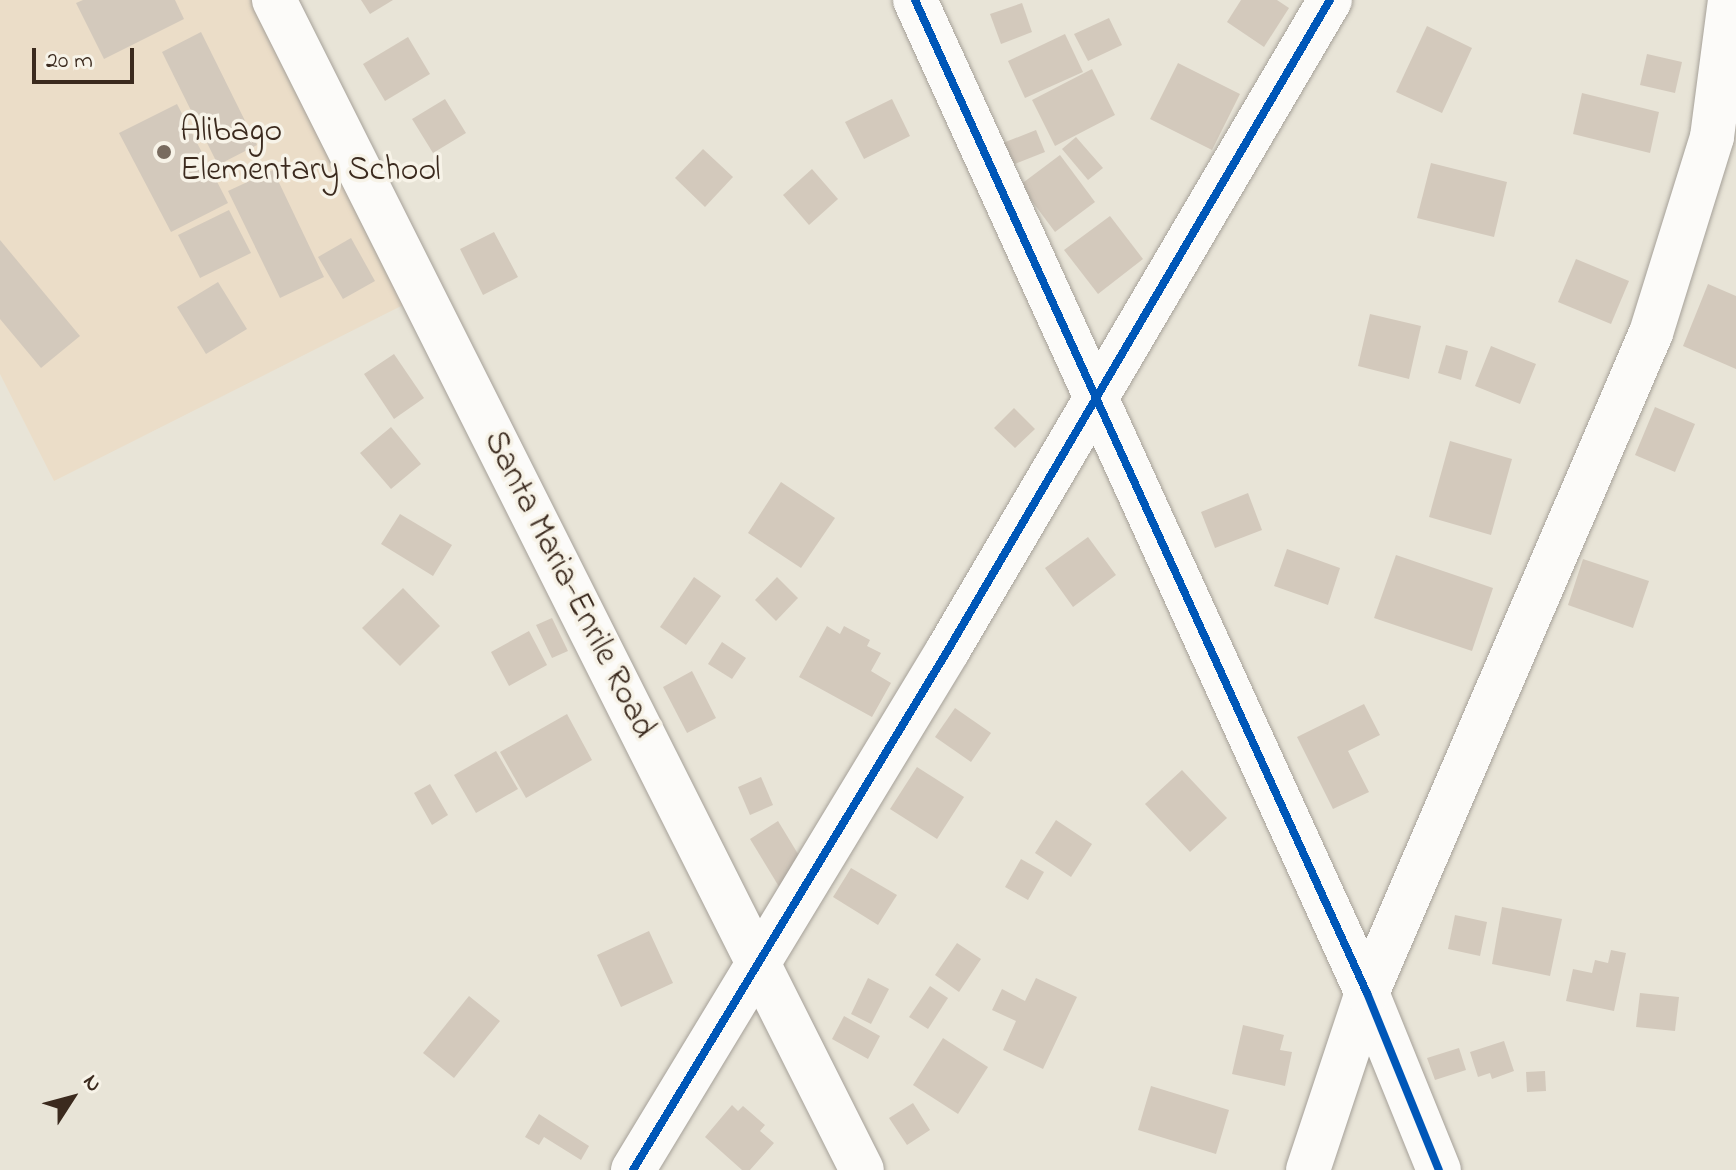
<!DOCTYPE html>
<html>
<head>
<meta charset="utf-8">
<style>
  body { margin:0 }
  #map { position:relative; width:1736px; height:1170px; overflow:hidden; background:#e8e4d7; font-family:"Indie Flower",sans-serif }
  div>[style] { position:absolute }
  .built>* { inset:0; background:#ebddc8 }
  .building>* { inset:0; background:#d3c9bc }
  .roads { filter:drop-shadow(0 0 2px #a6a199) drop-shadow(0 0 2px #a6a199) }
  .minor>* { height:44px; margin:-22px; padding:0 22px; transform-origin:22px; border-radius:22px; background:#fcfbf9 }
  .major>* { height:44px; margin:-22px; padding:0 22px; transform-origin:22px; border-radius:22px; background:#fcfbf9 }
  .cycleway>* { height:8px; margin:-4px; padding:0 4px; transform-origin:4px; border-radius:4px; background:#0057b8 }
  .dots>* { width:22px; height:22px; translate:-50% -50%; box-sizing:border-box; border:4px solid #f7f3e8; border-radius:50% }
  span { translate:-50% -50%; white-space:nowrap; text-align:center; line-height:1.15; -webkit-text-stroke:7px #f7f3e8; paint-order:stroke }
  .poi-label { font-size:34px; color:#3b2a1e }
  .left { translate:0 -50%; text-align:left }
  .street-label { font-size:34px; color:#3b2a1e }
  .north { position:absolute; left:32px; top:1058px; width:80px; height:80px; -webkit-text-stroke:6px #f7f3e8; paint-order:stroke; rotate:54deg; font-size:22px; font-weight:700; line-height:32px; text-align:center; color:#3b2a1e }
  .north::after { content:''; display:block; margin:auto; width:28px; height:36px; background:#3b2a1e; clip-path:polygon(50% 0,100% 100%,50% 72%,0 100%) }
  .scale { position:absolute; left:32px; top:48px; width:102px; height:36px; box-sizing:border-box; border:4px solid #3b2a1e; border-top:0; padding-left:10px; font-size:24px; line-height:28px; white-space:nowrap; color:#3b2a1e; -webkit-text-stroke:6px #f7f3e8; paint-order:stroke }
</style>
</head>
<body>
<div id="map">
  <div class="built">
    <i style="clip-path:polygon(0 0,251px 0,405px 304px,54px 481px,0 374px)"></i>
  </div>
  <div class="building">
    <i style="clip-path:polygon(83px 0,175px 0,184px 19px,104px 59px,76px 3px)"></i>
    <i style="clip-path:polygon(361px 0,393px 0,370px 14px)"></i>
    <i style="clip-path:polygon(1241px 0,1277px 0,1289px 8px,1264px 47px,1227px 22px)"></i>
    <i style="clip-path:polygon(1022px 3px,1032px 32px,1001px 44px,990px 14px)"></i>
    <i style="clip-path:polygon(1109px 18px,1122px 45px,1088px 61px,1074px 34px)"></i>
    <i style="clip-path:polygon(1427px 26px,1472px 48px,1442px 113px,1396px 92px)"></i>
    <i style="clip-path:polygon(201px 32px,257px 145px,218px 165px,162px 52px)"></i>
    <i style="clip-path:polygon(1065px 34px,1083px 72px,1025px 98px,1008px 61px)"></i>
    <i style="clip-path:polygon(408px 37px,430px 74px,385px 101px,363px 64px)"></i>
    <i style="clip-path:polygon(1647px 54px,1682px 62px,1675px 93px,1640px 85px)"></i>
    <i style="clip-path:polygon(1178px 63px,1240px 94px,1212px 150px,1150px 119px)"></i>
    <i style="clip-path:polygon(1092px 69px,1115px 115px,1055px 146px,1032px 100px)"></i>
    <i style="clip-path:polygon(1582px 93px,1659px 112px,1650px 153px,1573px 134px)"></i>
    <i style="clip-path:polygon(445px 99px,466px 133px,433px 153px,412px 119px)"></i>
    <i style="clip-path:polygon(892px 99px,910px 136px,864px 159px,845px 122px)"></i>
    <i style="clip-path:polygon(177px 104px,228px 203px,171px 232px,119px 133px)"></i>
    <i style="clip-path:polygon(1036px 130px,1045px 152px,1012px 165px,1003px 143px)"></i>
    <i style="clip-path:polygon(1076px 137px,1103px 168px,1088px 180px,1062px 149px)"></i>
    <i style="clip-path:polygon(703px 149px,733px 177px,705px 207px,675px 178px)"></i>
    <i style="clip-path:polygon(1060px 155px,1095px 202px,1055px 232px,1020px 185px)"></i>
    <i style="clip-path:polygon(1431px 163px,1507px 182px,1494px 237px,1417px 218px)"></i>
    <i style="clip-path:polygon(812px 169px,838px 199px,809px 225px,783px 195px)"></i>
    <i style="clip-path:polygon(273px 170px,324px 277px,280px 298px,228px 191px)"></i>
    <i style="clip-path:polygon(229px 210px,251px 253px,200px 278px,178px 235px)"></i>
    <i style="clip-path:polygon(1110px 216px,1143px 259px,1098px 294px,1064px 250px)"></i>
    <i style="clip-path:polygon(494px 232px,518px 277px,483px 295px,460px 249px)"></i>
    <i style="clip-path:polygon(351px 238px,375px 281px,343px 299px,318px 257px)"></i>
    <i style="clip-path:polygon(0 240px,80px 336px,41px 368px,0 319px)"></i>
    <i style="clip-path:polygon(1576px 259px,1629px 281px,1611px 324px,1558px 302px)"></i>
    <i style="clip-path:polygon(218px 282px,247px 329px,206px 354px,177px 307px)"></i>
    <i style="clip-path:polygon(1708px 284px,1736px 296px,1736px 369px,1683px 346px)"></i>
    <i style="clip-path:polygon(1370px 314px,1421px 326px,1409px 379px,1358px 366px)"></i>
    <i style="clip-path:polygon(1446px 345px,1468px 351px,1461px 380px,1438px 373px)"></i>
    <i style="clip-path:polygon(1491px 346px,1536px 364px,1520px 404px,1475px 386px)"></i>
    <i style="clip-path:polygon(394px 354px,424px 398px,394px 419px,364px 374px)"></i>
    <i style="clip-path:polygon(1655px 407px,1695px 424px,1675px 472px,1635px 455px)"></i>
    <i style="clip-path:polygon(1014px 408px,1035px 429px,1015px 448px,994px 428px)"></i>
    <i style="clip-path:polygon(391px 427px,421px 464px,391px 489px,360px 453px)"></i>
    <i style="clip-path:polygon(1450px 441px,1512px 459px,1491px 535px,1429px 517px)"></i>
    <i style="clip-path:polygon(781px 482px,835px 518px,801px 568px,748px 533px)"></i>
    <i style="clip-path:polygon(1248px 493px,1262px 530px,1215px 548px,1201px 512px)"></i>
    <i style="clip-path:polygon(400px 514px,452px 545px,433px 576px,381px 544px)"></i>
    <i style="clip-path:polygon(1088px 537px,1116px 575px,1073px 607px,1045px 568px)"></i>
    <i style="clip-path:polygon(1287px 549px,1340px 568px,1328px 605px,1274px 586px)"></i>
    <i style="clip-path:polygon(1396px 555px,1493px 588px,1472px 651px,1374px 618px)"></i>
    <i style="clip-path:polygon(1583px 559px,1649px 581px,1633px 628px,1568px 605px)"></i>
    <i style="clip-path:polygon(694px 577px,721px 596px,686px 645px,660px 627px)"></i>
    <i style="clip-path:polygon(777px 577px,798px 598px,776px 621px,755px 600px)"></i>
    <i style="clip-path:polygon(403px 588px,440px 626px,400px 666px,362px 628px)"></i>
    <i style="clip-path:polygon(552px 618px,568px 651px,552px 658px,536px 625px)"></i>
    <i style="clip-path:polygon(827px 626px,840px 634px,844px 626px,870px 640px,867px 646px,881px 653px,871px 671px,891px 683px,872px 717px,799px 677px)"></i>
    <i style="clip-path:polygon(529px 631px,547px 665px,509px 686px,491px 652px)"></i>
    <i style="clip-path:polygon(722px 642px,746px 658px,732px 679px,708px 664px)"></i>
    <i style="clip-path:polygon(692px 671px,716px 718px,687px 733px,663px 687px)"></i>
    <i style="clip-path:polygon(1364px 704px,1380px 735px,1348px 751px,1369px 792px,1333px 809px,1297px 737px)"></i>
    <i style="clip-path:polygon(955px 708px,991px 733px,971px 762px,935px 737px)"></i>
    <i style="clip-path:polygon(567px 714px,592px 760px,526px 798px,500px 752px)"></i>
    <i style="clip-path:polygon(496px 751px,518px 789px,476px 813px,454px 775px)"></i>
    <i style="clip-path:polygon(917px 767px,964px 797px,937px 839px,890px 809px)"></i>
    <i style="clip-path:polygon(1182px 770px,1227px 818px,1190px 852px,1145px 804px)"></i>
    <i style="clip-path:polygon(761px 777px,773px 805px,750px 815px,738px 787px)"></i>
    <i style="clip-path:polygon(430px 784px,448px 815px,432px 825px,414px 793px)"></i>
    <i style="clip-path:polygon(1056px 820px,1092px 844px,1071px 877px,1035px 853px)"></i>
    <i style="clip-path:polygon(778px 821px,809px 872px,781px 890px,750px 839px)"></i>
    <i style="clip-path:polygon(1021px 859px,1044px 872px,1028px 900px,1005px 887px)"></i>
    <i style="clip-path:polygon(851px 868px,897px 895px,878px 925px,833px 897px)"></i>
    <i style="clip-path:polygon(1502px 907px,1562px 919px,1550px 976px,1492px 964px)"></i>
    <i style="clip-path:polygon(1455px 915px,1487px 922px,1480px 956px,1448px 949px)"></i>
    <i style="clip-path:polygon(649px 931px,673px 983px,621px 1007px,597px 955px)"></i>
    <i style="clip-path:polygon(957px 943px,981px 959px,959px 992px,935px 975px)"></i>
    <i style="clip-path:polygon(1611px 950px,1626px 953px,1614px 1011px,1566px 1001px,1573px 969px,1592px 973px,1595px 960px,1608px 963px)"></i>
    <i style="clip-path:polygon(868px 978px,889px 989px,871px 1024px,851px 1014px)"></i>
    <i style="clip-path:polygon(1036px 978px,1077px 997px,1043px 1069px,1003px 1050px,1016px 1021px,992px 1010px,1002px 989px,1025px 1001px)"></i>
    <i style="clip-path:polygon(930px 986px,948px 998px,928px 1029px,909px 1017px)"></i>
    <i style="clip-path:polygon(1640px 993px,1679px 997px,1675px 1031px,1636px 1027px)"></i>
    <i style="clip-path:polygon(469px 996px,500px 1021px,454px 1078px,423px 1053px)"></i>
    <i style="clip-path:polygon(844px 1016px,880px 1036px,868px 1059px,832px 1039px)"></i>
    <i style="clip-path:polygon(1243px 1025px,1284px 1035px,1280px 1050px,1292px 1052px,1285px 1086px,1232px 1074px)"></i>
    <i style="clip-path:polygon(943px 1038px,988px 1067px,958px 1114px,913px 1085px)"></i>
    <i style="clip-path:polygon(1504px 1041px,1514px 1071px,1492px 1079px,1490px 1073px,1478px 1077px,1470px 1052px)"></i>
    <i style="clip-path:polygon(1459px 1048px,1466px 1070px,1435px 1080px,1427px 1058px)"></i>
    <i style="clip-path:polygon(1545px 1071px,1546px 1091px,1527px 1092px,1526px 1072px)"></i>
    <i style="clip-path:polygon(1151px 1086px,1229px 1110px,1216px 1154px,1138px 1130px)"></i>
    <i style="clip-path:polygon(913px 1103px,930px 1130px,907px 1145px,889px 1118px)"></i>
    <i style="clip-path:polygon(732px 1105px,738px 1111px,743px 1106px,765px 1125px,760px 1131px,774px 1143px,750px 1170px,742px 1170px,705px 1137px)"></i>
    <i style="clip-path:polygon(539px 1114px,589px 1146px,581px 1160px,544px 1137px,539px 1145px,525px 1137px)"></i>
  </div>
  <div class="roads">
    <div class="minor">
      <i style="left:915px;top:0;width:1091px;rotate:65.53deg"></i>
      <i style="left:1367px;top:993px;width:191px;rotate:67.9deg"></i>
      <i style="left:633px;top:1170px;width:608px;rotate:-58.79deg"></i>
      <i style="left:948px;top:650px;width:754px;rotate:-59.56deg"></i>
      <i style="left:1308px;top:1170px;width:187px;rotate:-71.6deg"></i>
      <i style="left:1367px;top:993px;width:719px;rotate:-66.72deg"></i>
      <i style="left:1651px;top:333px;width:205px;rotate:-72.7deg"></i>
      <i style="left:1712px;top:137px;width:138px;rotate:-82.5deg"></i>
    </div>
    <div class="major">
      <i style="left:274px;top:0;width:1309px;rotate:63.32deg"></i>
    </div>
  </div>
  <div class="cycleway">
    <i style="left:915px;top:0;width:1091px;rotate:65.53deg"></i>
    <i style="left:1367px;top:993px;width:191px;rotate:67.9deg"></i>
    <i style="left:633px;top:1170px;width:608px;rotate:-58.79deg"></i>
    <i style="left:948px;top:650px;width:754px;rotate:-59.56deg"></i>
  </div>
  <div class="dots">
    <i style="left:164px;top:152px;background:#786b5f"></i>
  </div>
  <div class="poi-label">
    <span class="left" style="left:180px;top:152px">Alibago<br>Elementary School</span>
  </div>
  <div class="street-label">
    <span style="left:568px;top:585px;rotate:63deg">Santa Maria-Enrile Road</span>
  </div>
  <div class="north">N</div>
  <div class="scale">20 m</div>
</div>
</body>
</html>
